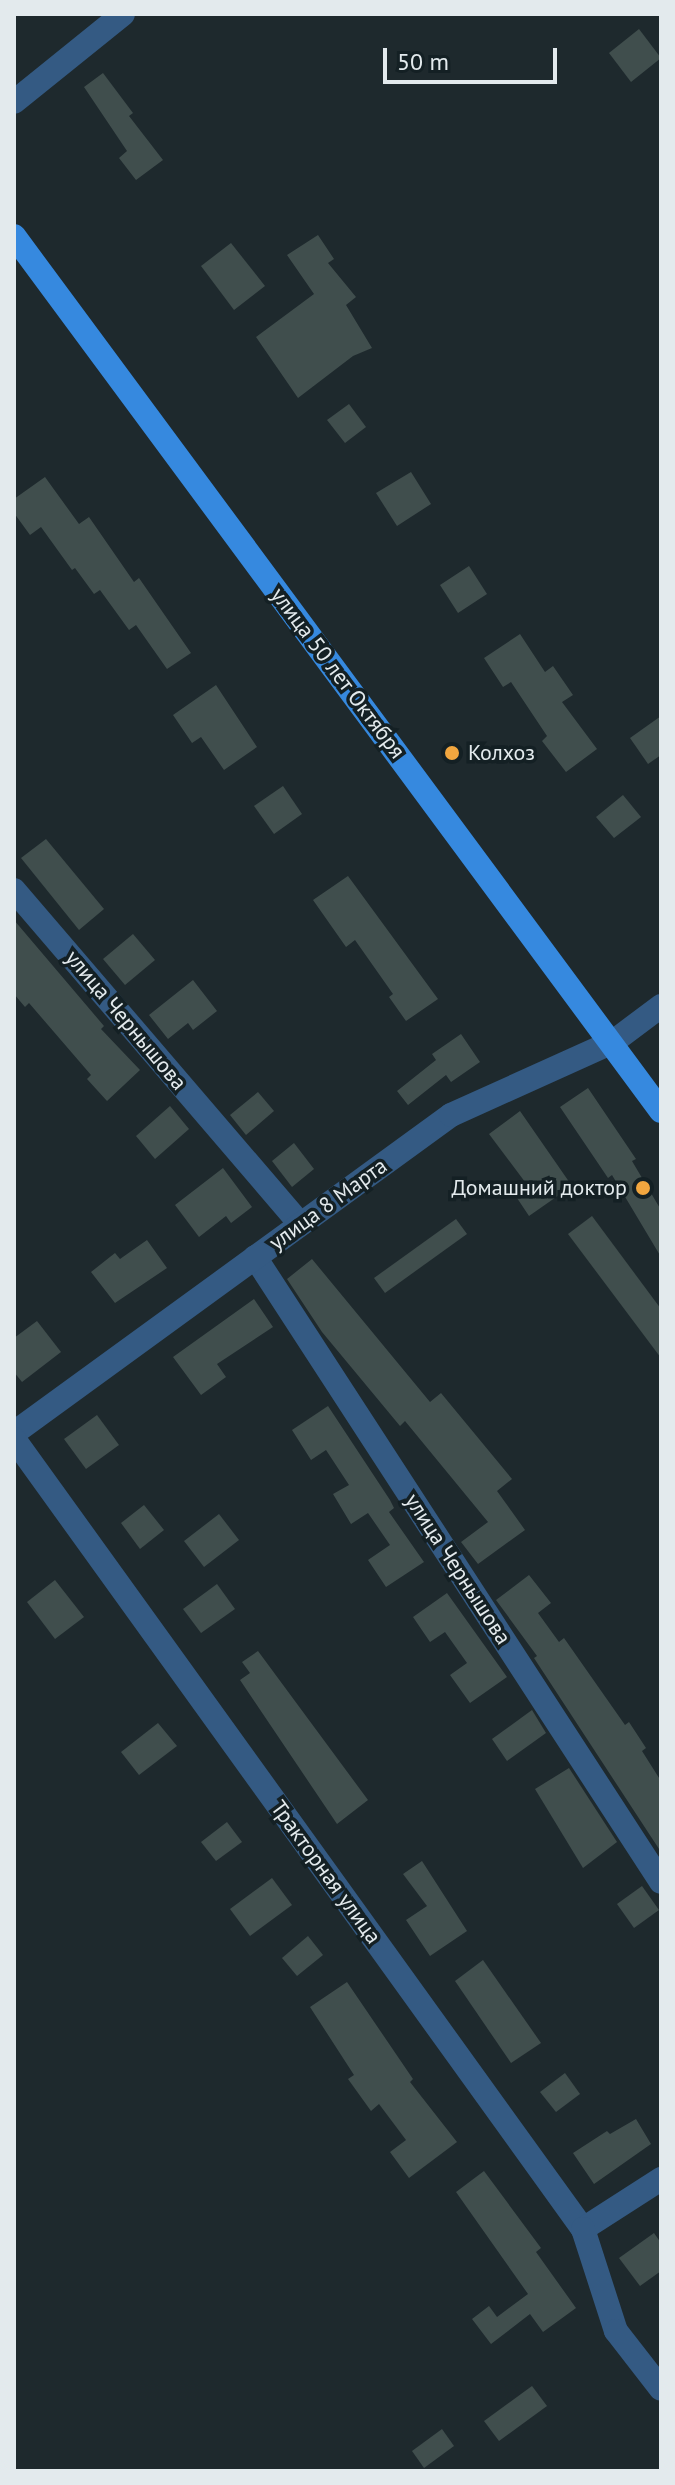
<!DOCTYPE html>
<html>
<head>
<meta charset="utf-8">
<style>
  body { margin:0 }
  #map { position:relative; width:675px; height:2485px; overflow:hidden; background:#1e292d; font-family:"PT Sans",sans-serif }
  div>[style] { position:absolute }
  .building>* { inset:0; background:#404e4d }
  .minor>* { height:24px; margin:-12px; padding:0 12px; transform-origin:12px; border-radius:12px; background:#345a83 }
  .major>* { height:24px; margin:-12px; padding:0 12px; transform-origin:12px; border-radius:12px; background:#3689df }
  .dots>* { width:22px; height:22px; translate:-50% -50%; box-sizing:border-box; border:4px solid #142024; border-radius:50% }
  span { translate:-50% -50%; white-space:nowrap; text-align:center; line-height:1.15; -webkit-text-stroke:7px #142024; paint-order:stroke }
  .street-label { font-size:22px; color:#e3eaed }
  .poi-label { font-size:22px; color:#e3eaed }
  .left { translate:0 -50%; text-align:left }
  .right { translate:-100% -50%; text-align:right }
  .frame { position:absolute; inset:0; border:16px solid #e3eaed; pointer-events:none }
  .scale { position:absolute; left:383px; top:48px; width:174px; height:36px; box-sizing:border-box; border:4px solid #e3eaed; border-top:0; padding-left:10px; font-size:24px; line-height:28px; white-space:nowrap; color:#e3eaed; -webkit-text-stroke:6px #142024; paint-order:stroke }
</style>
</head>
<body>
<div id="map">
  <div class="building">
    <i style="clip-path:polygon(639px 29px,661px 58px,631px 82px,609px 53px)"></i>
    <i style="clip-path:polygon(103px 73px,133px 113px,129px 116px,163px 160px,136px 180px,119px 158px,127px 151px,84px 87px)"></i>
    <i style="clip-path:polygon(318px 235px,334px 259px,328px 263px,356px 297px,346px 305px,372px 348px,353px 356px,298px 398px,256px 337px,314px 294px,287px 255px)"></i>
    <i style="clip-path:polygon(231px 243px,265px 286px,234px 310px,201px 266px)"></i>
    <i style="clip-path:polygon(349px 404px,366px 427px,345px 443px,327px 420px)"></i>
    <i style="clip-path:polygon(411px 472px,431px 504px,397px 526px,376px 493px)"></i>
    <i style="clip-path:polygon(45px 477px,79px 524px,89px 517px,134px 582px,139px 578px,191px 653px,167px 669px,136px 625px,129px 630px,100px 590px,94px 594px,75px 568px,72px 570px,41px 527px,30px 535px,14px 513px,14px 499px)"></i>
    <i style="clip-path:polygon(469px 566px,487px 594px,458px 613px,440px 585px)"></i>
    <i style="clip-path:polygon(520px 634px,545px 672px,553px 666px,573px 695px,562px 702px,597px 749px,566px 772px,542px 741px,547px 736px,511px 682px,503px 687px,484px 658px)"></i>
    <i style="clip-path:polygon(216px 685px,257px 747px,224px 770px,201px 737px,192px 743px,173px 715px)"></i>
    <i style="clip-path:polygon(661px 716px,661px 755px,648px 764px,630px 738px)"></i>
    <i style="clip-path:polygon(283px 786px,302px 814px,274px 834px,254px 806px)"></i>
    <i style="clip-path:polygon(623px 795px,641px 817px,614px 838px,596px 817px)"></i>
    <i style="clip-path:polygon(46px 839px,104px 909px,79px 930px,21px 858px)"></i>
    <i style="clip-path:polygon(348px 876px,438px 999px,406px 1021px,389px 997px,393px 994px,355px 940px,346px 947px,313px 900px)"></i>
    <i style="clip-path:polygon(14px 920px,104px 1026px,101px 1029px,140px 1070px,107px 1101px,87px 1079px,91px 1075px,29px 1003px,25px 1007px,14px 994px)"></i>
    <i style="clip-path:polygon(133px 934px,155px 960px,125px 985px,103px 959px)"></i>
    <i style="clip-path:polygon(193px 980px,217px 1011px,193px 1030px,188px 1023px,168px 1039px,149px 1015px)"></i>
    <i style="clip-path:polygon(461px 1034px,480px 1062px,451px 1082px,446px 1075px,408px 1105px,397px 1091px,436px 1060px,432px 1054px)"></i>
    <i style="clip-path:polygon(588px 1088px,636px 1159px,632px 1161px,661px 1210px,661px 1257px,612px 1175px,608px 1178px,560px 1107px)"></i>
    <i style="clip-path:polygon(258px 1092px,274px 1111px,246px 1135px,230px 1115px)"></i>
    <i style="clip-path:polygon(170px 1106px,189px 1129px,155px 1159px,136px 1136px)"></i>
    <i style="clip-path:polygon(520px 1111px,572px 1186px,529px 1216px,515px 1195px,528px 1186px,489px 1134px)"></i>
    <i style="clip-path:polygon(294px 1143px,314px 1169px,292px 1187px,272px 1161px)"></i>
    <i style="clip-path:polygon(223px 1168px,252px 1207px,231px 1223px,226px 1216px,199px 1237px,175px 1205px)"></i>
    <i style="clip-path:polygon(592px 1216px,661px 1309px,661px 1358px,568px 1234px)"></i>
    <i style="clip-path:polygon(456px 1219px,467px 1234px,385px 1293px,374px 1278px)"></i>
    <i style="clip-path:polygon(147px 1240px,167px 1268px,115px 1303px,91px 1272px,115px 1253px,120px 1259px)"></i>
    <i style="clip-path:polygon(312px 1259px,430px 1402px,441px 1393px,512px 1479px,497px 1491px,525px 1530px,478px 1564px,461px 1542px,488px 1522px,405px 1421px,400px 1426px,322px 1332px,287px 1279px)"></i>
    <i style="clip-path:polygon(254px 1299px,273px 1327px,217px 1364px,226px 1377px,201px 1395px,173px 1357px)"></i>
    <i style="clip-path:polygon(37px 1321px,61px 1352px,22px 1382px,14px 1372px,14px 1338px)"></i>
    <i style="clip-path:polygon(328px 1406px,390px 1500px,394px 1508px,389px 1512px,424px 1562px,386px 1587px,368px 1560px,390px 1545px,368px 1513px,351px 1524px,333px 1494px,349px 1485px,326px 1450px,311px 1460px,292px 1430px)"></i>
    <i style="clip-path:polygon(97px 1415px,119px 1445px,86px 1469px,64px 1439px)"></i>
    <i style="clip-path:polygon(144px 1505px,164px 1530px,140px 1549px,121px 1523px)"></i>
    <i style="clip-path:polygon(219px 1514px,239px 1540px,204px 1567px,184px 1541px)"></i>
    <i style="clip-path:polygon(529px 1575px,551px 1603px,538px 1613px,559px 1642px,564px 1638px,625px 1725px,629px 1722px,646px 1748px,642px 1751px,661px 1781px,661px 1852px,534px 1658px,537px 1656px,496px 1600px)"></i>
    <i style="clip-path:polygon(55px 1580px,84px 1617px,55px 1639px,27px 1602px)"></i>
    <i style="clip-path:polygon(217px 1584px,235px 1609px,201px 1633px,183px 1609px)"></i>
    <i style="clip-path:polygon(447px 1593px,507px 1677px,470px 1703px,450px 1675px,467px 1663px,445px 1632px,430px 1642px,413px 1617px)"></i>
    <i style="clip-path:polygon(258px 1651px,368px 1800px,337px 1824px,240px 1680px,250px 1673px,242px 1662px)"></i>
    <i style="clip-path:polygon(532px 1710px,546px 1733px,507px 1761px,492px 1739px)"></i>
    <i style="clip-path:polygon(158px 1723px,177px 1746px,139px 1775px,121px 1752px)"></i>
    <i style="clip-path:polygon(569px 1768px,617px 1842px,583px 1868px,535px 1789px)"></i>
    <i style="clip-path:polygon(227px 1822px,242px 1842px,216px 1861px,201px 1842px)"></i>
    <i style="clip-path:polygon(422px 1861px,467px 1931px,430px 1956px,406px 1920px,427px 1906px,403px 1874px)"></i>
    <i style="clip-path:polygon(272px 1878px,292px 1905px,250px 1936px,230px 1909px)"></i>
    <i style="clip-path:polygon(642px 1886px,659px 1910px,634px 1928px,617px 1904px)"></i>
    <i style="clip-path:polygon(308px 1936px,323px 1955px,297px 1976px,282px 1958px)"></i>
    <i style="clip-path:polygon(483px 1960px,541px 2043px,511px 2063px,455px 1981px)"></i>
    <i style="clip-path:polygon(347px 1982px,413px 2079px,410px 2082px,457px 2142px,409px 2178px,390px 2152px,406px 2140px,379px 2104px,371px 2111px,348px 2079px,354px 2075px,310px 2007px)"></i>
    <i style="clip-path:polygon(565px 2073px,580px 2094px,556px 2112px,540px 2092px)"></i>
    <i style="clip-path:polygon(636px 2119px,651px 2144px,594px 2184px,573px 2153px,607px 2131px,610px 2134px)"></i>
    <i style="clip-path:polygon(484px 2171px,541px 2248px,536px 2252px,576px 2308px,543px 2332px,530px 2314px,491px 2344px,472px 2319px,489px 2306px,497px 2317px,528px 2294px,456px 2192px)"></i>
    <i style="clip-path:polygon(654px 2233px,661px 2243px,661px 2271px,640px 2286px,619px 2258px)"></i>
    <i style="clip-path:polygon(532px 2386px,547px 2406px,499px 2441px,484px 2421px)"></i>
    <i style="clip-path:polygon(442px 2429px,454px 2446px,424px 2468px,412px 2451px)"></i>
  </div>
  <div class="minor">
    <i style="left:14px;top:102px;width:140px;rotate:-38.9deg"></i>
    <i style="left:14px;top:890px;width:440px;rotate:49.4deg"></i>
    <i style="left:255px;top:1257px;width:745px;rotate:56.99deg"></i>
    <i style="left:14px;top:1433px;width:540px;rotate:-36.04deg"></i>
    <i style="left:451px;top:1115px;width:178px;rotate:-24.3deg"></i>
    <i style="left:613px;top:1042px;width:60px;rotate:-36.9deg"></i>
    <i style="left:14px;top:1439px;width:974px;rotate:54.24deg"></i>
    <i style="left:583px;top:2229px;width:93px;rotate:-32.7deg"></i>
    <i style="left:583px;top:2229px;width:107px;rotate:72.1deg"></i>
    <i style="left:616px;top:2331px;width:73px;rotate:52.2deg"></i>
  </div>
  <div class="major">
    <i style="left:14px;top:236px;width:1088px;rotate:53.52deg"></i>
  </div>
  <div class="dots">
    <i style="left:452px;top:753px;background:#f1a63f"></i>
    <i style="left:643px;top:1188px;background:#f1a63f"></i>
  </div>
  <div class="street-label">
    <span style="left:338px;top:673px;rotate:53deg">улица 50 лет Октября</span>
    <span style="left:126px;top:1020px;rotate:50deg">улица Чернышова</span>
    <span style="left:328px;top:1204px;rotate:-36deg">улица 8 Марта</span>
    <span style="left:458px;top:1569px;rotate:57deg">улица Чернышова</span>
    <span style="left:326px;top:1872px;rotate:54deg">Тракторная улица</span>
  </div>
  <div class="poi-label">
    <span class="left" style="left:468px;top:753px">Колхоз</span>
    <span class="right" style="left:627px;top:1188px">Домашний доктор</span>
  </div>
  <div class="frame"></div>
  <div class="scale">50 m</div>
</div>
</body>
</html>
